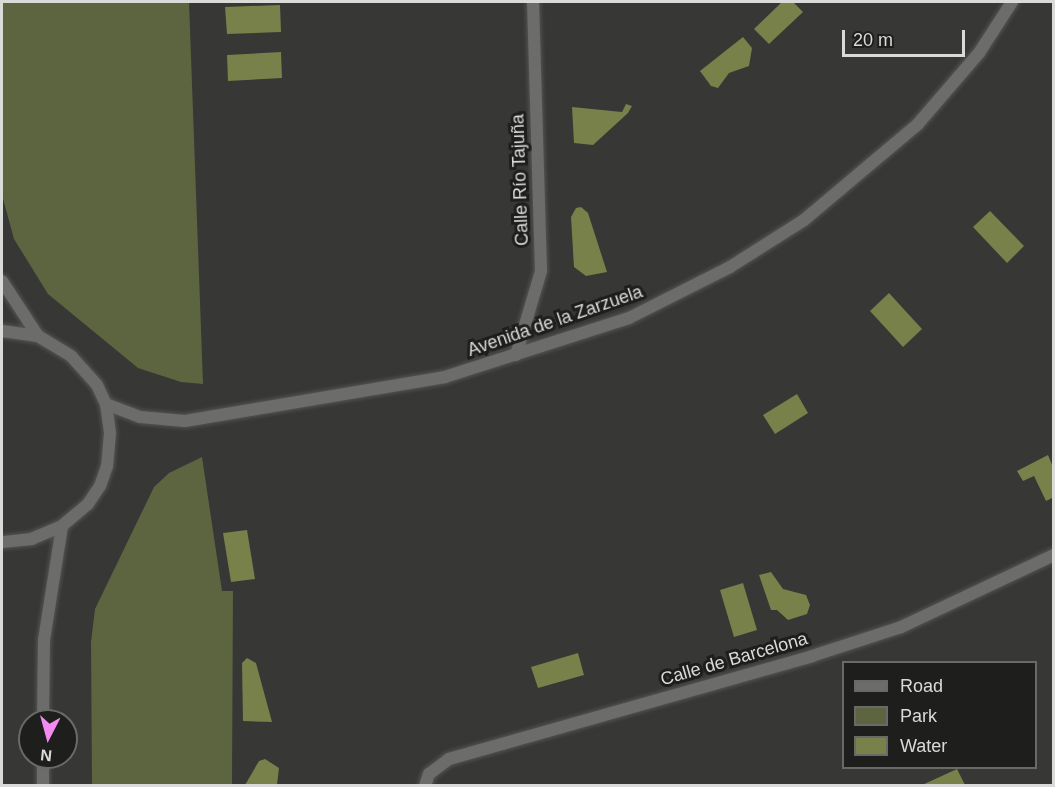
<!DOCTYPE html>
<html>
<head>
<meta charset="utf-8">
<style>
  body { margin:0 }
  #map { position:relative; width:1055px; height:787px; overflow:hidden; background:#373735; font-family:Arial,sans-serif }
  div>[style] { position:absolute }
  .green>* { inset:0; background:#5d6440 }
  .water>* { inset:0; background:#778149 }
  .roads { filter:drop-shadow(0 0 2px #545452) drop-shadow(0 0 2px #545452) }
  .minor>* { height:12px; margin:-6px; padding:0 6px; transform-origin:6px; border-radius:6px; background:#6c6d6b }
  .tertiary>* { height:12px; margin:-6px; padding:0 6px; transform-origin:6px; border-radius:6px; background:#6c6d6b }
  span { translate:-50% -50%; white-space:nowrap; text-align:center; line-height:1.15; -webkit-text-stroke:6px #1e1e1d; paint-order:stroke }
  .street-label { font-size:18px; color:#dadad8 }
  .frame { position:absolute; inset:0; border:3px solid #dadad8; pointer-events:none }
  .legend { position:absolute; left:842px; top:661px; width:195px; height:108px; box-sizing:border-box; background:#1e1e1d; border:2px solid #696968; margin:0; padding:8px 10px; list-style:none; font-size:18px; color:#dadad8 }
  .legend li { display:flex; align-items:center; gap:12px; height:30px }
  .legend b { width:30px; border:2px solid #696968 }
  .north { position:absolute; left:18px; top:709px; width:60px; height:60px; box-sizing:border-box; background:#1e1e1d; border:2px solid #696968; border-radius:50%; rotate:186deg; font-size:16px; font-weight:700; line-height:24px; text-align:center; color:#dadad8 }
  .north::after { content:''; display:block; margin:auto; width:21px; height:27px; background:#f28af2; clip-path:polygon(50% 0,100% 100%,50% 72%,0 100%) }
  .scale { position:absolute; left:842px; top:30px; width:123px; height:27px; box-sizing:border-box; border:3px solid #dadad8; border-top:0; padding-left:8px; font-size:18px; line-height:21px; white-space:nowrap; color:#dadad8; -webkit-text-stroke:4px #1e1e1d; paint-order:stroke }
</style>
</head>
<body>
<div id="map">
  <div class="green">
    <i style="clip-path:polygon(2px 2px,189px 2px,203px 384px,181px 382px,138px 368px,48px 294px,14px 239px,2px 195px)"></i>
    <i style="clip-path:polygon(202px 457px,222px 591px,233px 591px,232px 785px,92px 785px,91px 642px,95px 609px,154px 487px,169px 473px)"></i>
  </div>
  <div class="water">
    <i style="clip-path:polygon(782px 2px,793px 2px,803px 12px,769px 44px,754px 29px)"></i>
    <i style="clip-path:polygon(280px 5px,281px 32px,227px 34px,225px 7px)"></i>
    <i style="clip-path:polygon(743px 37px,752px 48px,749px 66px,729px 73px,718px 88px,711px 86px,700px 71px)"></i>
    <i style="clip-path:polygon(281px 52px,282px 78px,228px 81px,227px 55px)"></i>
    <i style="clip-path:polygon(626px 104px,632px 106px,628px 113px,593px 145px,574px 143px,572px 107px,622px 112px)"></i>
    <i style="clip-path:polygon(581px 207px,588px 213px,607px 272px,586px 276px,574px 267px,571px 217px,576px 208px)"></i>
    <i style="clip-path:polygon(990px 211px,1024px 246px,1007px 263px,973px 227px)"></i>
    <i style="clip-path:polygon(889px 293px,922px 329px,903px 347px,870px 311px)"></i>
    <i style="clip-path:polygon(797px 394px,808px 413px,775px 434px,763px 415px)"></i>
    <i style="clip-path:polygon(1048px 455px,1053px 467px,1054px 497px,1046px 501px,1034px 476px,1023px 481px,1017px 471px)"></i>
    <i style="clip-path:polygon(247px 530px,255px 579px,231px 582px,223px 533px)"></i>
    <i style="clip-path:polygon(771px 572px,783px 589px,806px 595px,810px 605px,807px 614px,788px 620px,777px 610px,771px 610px,759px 575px)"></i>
    <i style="clip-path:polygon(743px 583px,757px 630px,734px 637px,720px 590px)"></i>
    <i style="clip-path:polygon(578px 653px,584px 675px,538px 688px,531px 667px)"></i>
    <i style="clip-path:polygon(247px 658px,256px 663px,272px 722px,243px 721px,242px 663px)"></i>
    <i style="clip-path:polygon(265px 759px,279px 768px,277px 785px,245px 785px,259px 761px)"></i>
    <i style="clip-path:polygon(957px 769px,965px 785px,922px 785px)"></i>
  </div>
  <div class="roads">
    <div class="minor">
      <i style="left:516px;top:355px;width:88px;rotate:-73.4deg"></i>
      <i style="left:541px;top:271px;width:269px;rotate:-91.7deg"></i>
      <i style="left:106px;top:404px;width:36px;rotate:21deg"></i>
      <i style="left:140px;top:417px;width:45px;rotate:5.1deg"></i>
      <i style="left:185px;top:421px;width:264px;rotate:-9.6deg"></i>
      <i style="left:445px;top:377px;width:193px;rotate:-17.8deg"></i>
      <i style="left:629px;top:318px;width:113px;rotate:-26.8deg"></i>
      <i style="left:730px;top:267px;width:88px;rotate:-32.4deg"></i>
      <i style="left:804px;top:220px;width:148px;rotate:-40.1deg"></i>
      <i style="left:917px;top:125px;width:95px;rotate:-49.3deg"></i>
      <i style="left:979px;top:53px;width:61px;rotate:-57.1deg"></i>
      <i style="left:425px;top:786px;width:13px;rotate:-72deg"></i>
      <i style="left:429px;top:774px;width:25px;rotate:-37deg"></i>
      <i style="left:449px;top:759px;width:377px;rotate:-15.8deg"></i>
      <i style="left:812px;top:656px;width:94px;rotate:-18deg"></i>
      <i style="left:901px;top:627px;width:169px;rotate:-25.2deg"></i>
    </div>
    <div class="tertiary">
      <i style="left:2px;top:281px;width:66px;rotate:56.8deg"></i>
      <i style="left:2px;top:331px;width:36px;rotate:8deg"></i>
      <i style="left:38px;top:336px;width:39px;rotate:31deg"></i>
      <i style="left:71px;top:356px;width:39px;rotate:48deg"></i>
      <i style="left:97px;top:385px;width:21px;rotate:65deg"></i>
      <i style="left:106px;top:404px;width:29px;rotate:82deg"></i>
      <i style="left:110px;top:433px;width:33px;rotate:95deg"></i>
      <i style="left:107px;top:466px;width:21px;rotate:109deg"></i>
      <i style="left:100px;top:486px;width:22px;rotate:124deg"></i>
      <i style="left:88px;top:504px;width:34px;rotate:140deg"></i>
      <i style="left:62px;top:526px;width:33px;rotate:157deg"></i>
      <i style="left:32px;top:539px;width:30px;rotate:174deg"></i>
      <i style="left:43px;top:721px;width:81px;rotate:-89.3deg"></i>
      <i style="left:44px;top:640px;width:115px;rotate:-81deg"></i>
      <i style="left:43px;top:786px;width:29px;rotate:-90deg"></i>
    </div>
  </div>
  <div class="street-label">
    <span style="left:520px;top:180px;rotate:-92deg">Calle Río Tajuña</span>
    <span style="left:555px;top:321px;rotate:-19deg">Avenida de la Zarzuela</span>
    <span style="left:734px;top:659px;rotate:-16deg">Calle de Barcelona</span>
  </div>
  <div class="frame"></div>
  <ul class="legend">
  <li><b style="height:8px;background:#6c6d6b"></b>Road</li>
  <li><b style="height:16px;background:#5d6440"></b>Park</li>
  <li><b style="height:16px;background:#778149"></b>Water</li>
  </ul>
  <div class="north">N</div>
  <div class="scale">20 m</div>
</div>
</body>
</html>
